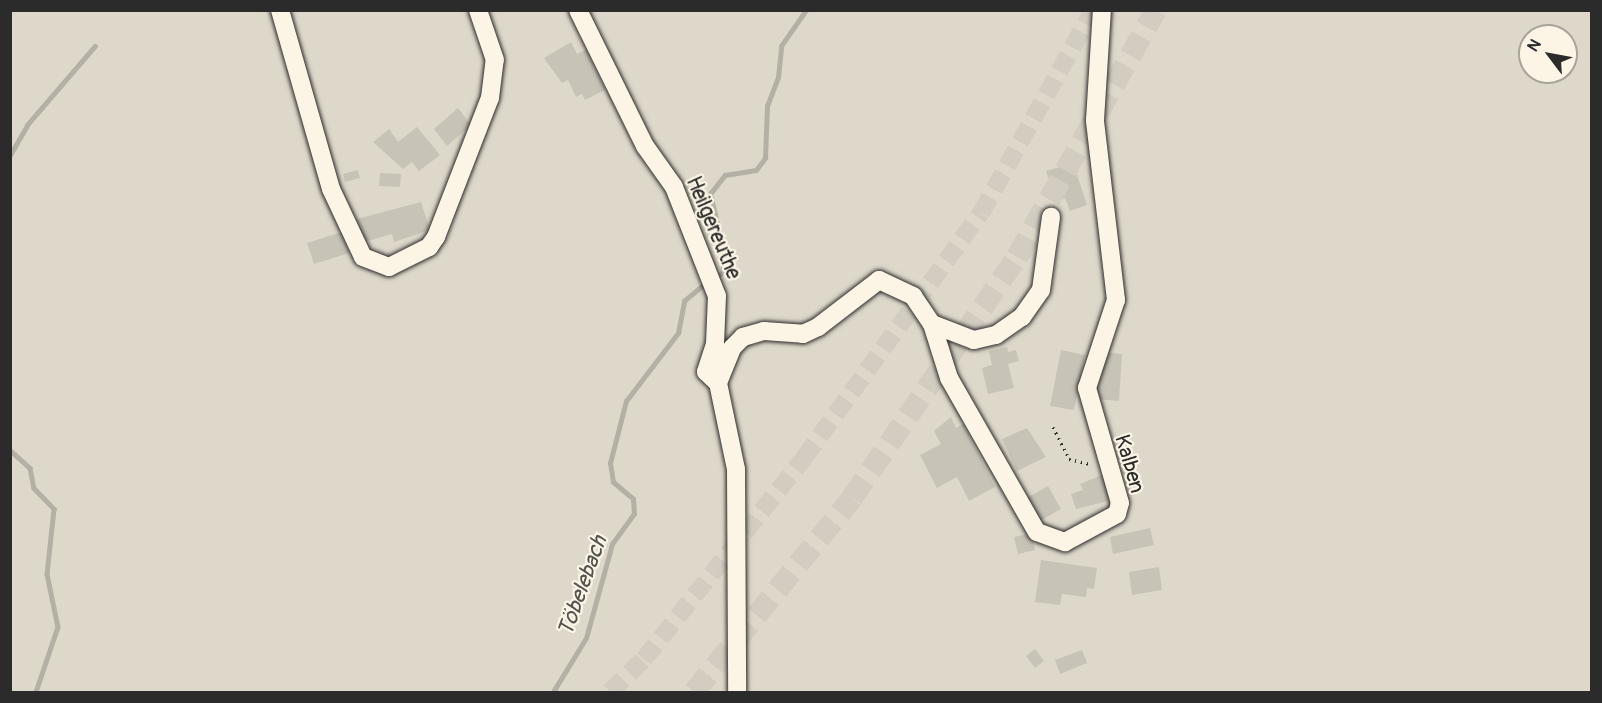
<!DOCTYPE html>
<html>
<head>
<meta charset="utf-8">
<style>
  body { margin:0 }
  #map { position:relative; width:1602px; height:703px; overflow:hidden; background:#fcf5e5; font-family:Pangolin,sans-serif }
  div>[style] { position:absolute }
  .green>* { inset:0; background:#ded8ca }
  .stream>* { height:4.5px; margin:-2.25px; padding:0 2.25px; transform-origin:2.25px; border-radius:2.25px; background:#b4b0a5 }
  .building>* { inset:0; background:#c8c3b7 }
  .minor-tunnel>* { height:18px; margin-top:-9px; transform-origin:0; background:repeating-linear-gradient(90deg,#d2cdc0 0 18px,transparent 0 27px) }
  .major-tunnel>* { height:22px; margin-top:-11px; transform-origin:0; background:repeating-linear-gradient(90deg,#d2cdc0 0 22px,transparent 0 33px) }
  .path>* { height:3px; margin-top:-1.5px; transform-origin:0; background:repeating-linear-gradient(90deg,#2b2b2b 0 1.5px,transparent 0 6px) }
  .roads { filter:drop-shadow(0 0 2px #2b2b2b) drop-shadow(0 0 2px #2b2b2b) }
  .minor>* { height:18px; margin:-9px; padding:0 9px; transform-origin:9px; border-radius:9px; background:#fcf5e5 }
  span { translate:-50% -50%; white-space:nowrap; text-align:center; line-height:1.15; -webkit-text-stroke:4.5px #fcf5e5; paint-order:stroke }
  .street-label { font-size:21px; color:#2b2b2b }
  .water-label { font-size:22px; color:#545350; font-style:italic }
  .frame { position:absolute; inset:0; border:12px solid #2b2b2b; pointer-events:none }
  .north { position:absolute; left:1518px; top:24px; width:60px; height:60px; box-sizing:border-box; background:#fcf5e5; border:2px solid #a8a49b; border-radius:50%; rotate:302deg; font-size:16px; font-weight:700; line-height:24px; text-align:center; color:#2b2b2b }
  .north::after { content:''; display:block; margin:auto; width:21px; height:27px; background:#2b2b2b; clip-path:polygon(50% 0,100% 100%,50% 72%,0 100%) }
</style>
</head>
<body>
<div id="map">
  <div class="green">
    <i style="clip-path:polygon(evenodd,10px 11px,1591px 11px,1591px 692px,11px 692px,10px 11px,1530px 36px,1566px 36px,1566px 72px,1530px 72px,1530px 36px)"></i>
  </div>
  <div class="stream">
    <i style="left:10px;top:155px;width:34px;rotate:-60deg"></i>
    <i style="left:27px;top:125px;width:104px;rotate:-49.3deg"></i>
    <i style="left:714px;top:278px;width:9px;rotate:-32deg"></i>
    <i style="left:722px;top:273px;width:17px;rotate:-80deg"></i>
    <i style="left:725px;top:256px;width:64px;rotate:-103.6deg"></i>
    <i style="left:710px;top:194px;width:24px;rotate:-52deg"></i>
    <i style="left:725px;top:175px;width:31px;rotate:-9deg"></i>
    <i style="left:756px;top:170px;width:15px;rotate:-53deg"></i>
    <i style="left:765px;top:158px;width:52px;rotate:-87.8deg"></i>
    <i style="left:767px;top:106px;width:31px;rotate:-69deg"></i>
    <i style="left:778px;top:77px;width:31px;rotate:-84deg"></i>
    <i style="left:781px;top:46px;width:44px;rotate:-55.2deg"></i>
    <i style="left:10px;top:450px;width:27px;rotate:42deg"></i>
    <i style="left:30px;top:468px;width:20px;rotate:79deg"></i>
    <i style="left:34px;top:488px;width:29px;rotate:46deg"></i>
    <i style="left:54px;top:509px;width:65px;rotate:96.1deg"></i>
    <i style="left:47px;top:574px;width:54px;rotate:78.3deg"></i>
    <i style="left:58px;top:627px;width:69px;rotate:108.7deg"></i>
    <i style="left:553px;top:692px;width:63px;rotate:-58.6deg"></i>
    <i style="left:586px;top:638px;width:98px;rotate:-74.5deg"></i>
    <i style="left:612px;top:544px;width:37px;rotate:-54deg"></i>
    <i style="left:634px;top:514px;width:15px;rotate:-94deg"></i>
    <i style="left:633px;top:499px;width:26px;rotate:-140deg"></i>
    <i style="left:613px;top:482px;width:19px;rotate:-99deg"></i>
    <i style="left:610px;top:463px;width:64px;rotate:-75.5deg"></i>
    <i style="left:626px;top:401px;width:86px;rotate:-52.6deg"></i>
    <i style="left:678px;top:333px;width:33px;rotate:-79deg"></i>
    <i style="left:684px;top:301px;width:30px;rotate:-40deg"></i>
  </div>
  <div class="building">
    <i style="clip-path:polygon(571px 42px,577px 54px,586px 50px,605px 90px,585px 100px,582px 94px,576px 97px,568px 80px,562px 83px,544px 58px)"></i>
    <i style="clip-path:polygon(458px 108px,471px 125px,447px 146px,434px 129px)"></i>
    <i style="clip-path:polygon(417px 127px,440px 155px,419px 171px,412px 162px,403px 169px,373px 142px,389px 129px,398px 142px)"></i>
    <i style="clip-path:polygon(1073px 163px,1087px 205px,1070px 211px,1065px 198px,1057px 201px,1046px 171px)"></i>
    <i style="clip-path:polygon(358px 170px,360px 178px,345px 182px,343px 174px)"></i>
    <i style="clip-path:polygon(380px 173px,401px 174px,400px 187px,379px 186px)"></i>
    <i style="clip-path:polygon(421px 202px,430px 230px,394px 242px,392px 234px,364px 242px,357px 219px)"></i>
    <i style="clip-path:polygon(342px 232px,349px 253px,314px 264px,307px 243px)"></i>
    <i style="clip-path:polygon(1007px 347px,1008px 352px,1016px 350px,1019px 361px,1008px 364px,1014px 388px,988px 394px,982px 368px,992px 365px,989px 351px)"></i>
    <i style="clip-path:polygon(1061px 350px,1085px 355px,1074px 410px,1050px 406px)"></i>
    <i style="clip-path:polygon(1098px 352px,1122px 354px,1119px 401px,1096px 399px)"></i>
    <i style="clip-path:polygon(951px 417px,956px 428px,963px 424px,995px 487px,969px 501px,957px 477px,937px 488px,920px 455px,941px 444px,934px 431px)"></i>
    <i style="clip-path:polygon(1027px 428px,1046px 457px,1017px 471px,1002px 439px)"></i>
    <i style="clip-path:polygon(1102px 475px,1112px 500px,1076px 509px,1071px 494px,1083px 490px,1080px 484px)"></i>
    <i style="clip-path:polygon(1048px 486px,1061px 509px,1038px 522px,1023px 500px)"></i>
    <i style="clip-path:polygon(1150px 528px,1154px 545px,1113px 554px,1110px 537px)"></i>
    <i style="clip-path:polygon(1032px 533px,1035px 550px,1018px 554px,1014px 537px)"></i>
    <i style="clip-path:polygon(1041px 560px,1097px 568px,1094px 589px,1087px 588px,1086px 597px,1062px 594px,1060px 605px,1035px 602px)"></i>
    <i style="clip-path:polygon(1159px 567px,1162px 590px,1132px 595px,1129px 572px)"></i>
    <i style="clip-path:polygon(1035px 649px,1044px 661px,1035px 668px,1026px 656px)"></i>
    <i style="clip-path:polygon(1082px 650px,1087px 663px,1060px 674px,1055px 660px)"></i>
  </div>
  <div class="minor-tunnel">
    <i style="left:610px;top:692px;width:47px;rotate:-44.1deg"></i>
    <i style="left:644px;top:659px;width:257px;rotate:-51.5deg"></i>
    <i style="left:804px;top:458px;width:302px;rotate:-54.2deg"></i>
    <i style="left:981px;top:213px;width:232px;rotate:-61.1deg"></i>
  </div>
  <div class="major-tunnel">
    <i style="left:694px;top:692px;width:250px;rotate:-50.8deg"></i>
    <i style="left:852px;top:498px;width:292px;rotate:-55.6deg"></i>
    <i style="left:1017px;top:257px;width:283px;rotate:-60.6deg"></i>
  </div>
  <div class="path">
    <i style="left:1053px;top:427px;width:36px;rotate:63deg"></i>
    <i style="left:1069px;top:459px;width:23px;rotate:13deg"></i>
  </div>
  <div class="roads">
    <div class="minor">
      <i style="left:280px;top:10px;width:186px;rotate:74.1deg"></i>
      <i style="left:331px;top:189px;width:75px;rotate:64.8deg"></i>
      <i style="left:363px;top:257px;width:28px;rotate:21deg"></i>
      <i style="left:389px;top:267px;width:45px;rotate:-26.6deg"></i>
      <i style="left:429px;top:247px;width:12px;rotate:-55deg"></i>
      <i style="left:436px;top:237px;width:149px;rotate:-68.8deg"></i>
      <i style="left:490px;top:98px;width:38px;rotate:-83deg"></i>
      <i style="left:495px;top:60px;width:53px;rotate:-108.8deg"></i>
      <i style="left:578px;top:10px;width:152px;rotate:63.8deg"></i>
      <i style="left:645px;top:146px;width:50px;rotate:54.7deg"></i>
      <i style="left:674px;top:187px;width:117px;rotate:68.5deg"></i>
      <i style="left:717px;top:296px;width:48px;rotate:92.4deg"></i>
      <i style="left:715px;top:344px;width:29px;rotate:108deg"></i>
      <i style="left:706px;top:372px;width:16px;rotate:43deg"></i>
      <i style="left:718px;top:383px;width:88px;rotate:78.2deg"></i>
      <i style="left:736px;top:469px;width:223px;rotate:89.7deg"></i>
      <i style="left:932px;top:324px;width:45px;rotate:20.9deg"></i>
      <i style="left:974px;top:340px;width:23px;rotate:-13deg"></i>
      <i style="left:996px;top:335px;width:32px;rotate:-35deg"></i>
      <i style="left:1022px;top:317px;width:33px;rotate:-55deg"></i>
      <i style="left:1041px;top:290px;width:74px;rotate:-82.2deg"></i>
      <i style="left:718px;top:383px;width:38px;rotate:-68deg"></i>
      <i style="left:732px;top:348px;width:16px;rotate:-45deg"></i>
      <i style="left:743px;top:337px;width:22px;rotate:-16deg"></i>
      <i style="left:764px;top:331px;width:39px;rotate:4deg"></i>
      <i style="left:803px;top:334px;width:17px;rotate:-25deg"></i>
      <i style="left:818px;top:327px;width:77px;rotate:-37.6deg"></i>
      <i style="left:879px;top:280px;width:38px;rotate:25deg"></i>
      <i style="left:913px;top:296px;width:34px;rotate:56deg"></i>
      <i style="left:932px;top:324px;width:57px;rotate:72.5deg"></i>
      <i style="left:949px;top:378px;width:177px;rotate:60.3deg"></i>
      <i style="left:1037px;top:532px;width:30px;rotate:20deg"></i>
      <i style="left:1065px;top:542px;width:59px;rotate:-28.3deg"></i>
      <i style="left:1117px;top:514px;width:11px;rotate:-75deg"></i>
      <i style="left:1120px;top:503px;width:120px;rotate:-106deg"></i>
      <i style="left:1087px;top:388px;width:93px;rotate:-71.8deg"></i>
      <i style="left:1116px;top:300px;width:181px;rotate:-96.7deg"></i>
      <i style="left:1095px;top:120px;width:110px;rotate:-86.4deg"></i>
    </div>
  </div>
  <div class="street-label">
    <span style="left:713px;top:228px;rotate:67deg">Heilgereuthe</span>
    <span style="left:1129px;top:464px;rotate:74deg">Kalben</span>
  </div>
  <div class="water-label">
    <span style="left:583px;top:586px;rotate:-70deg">Töbelebach</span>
  </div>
  <div class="frame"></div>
  <div class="north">N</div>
</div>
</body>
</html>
